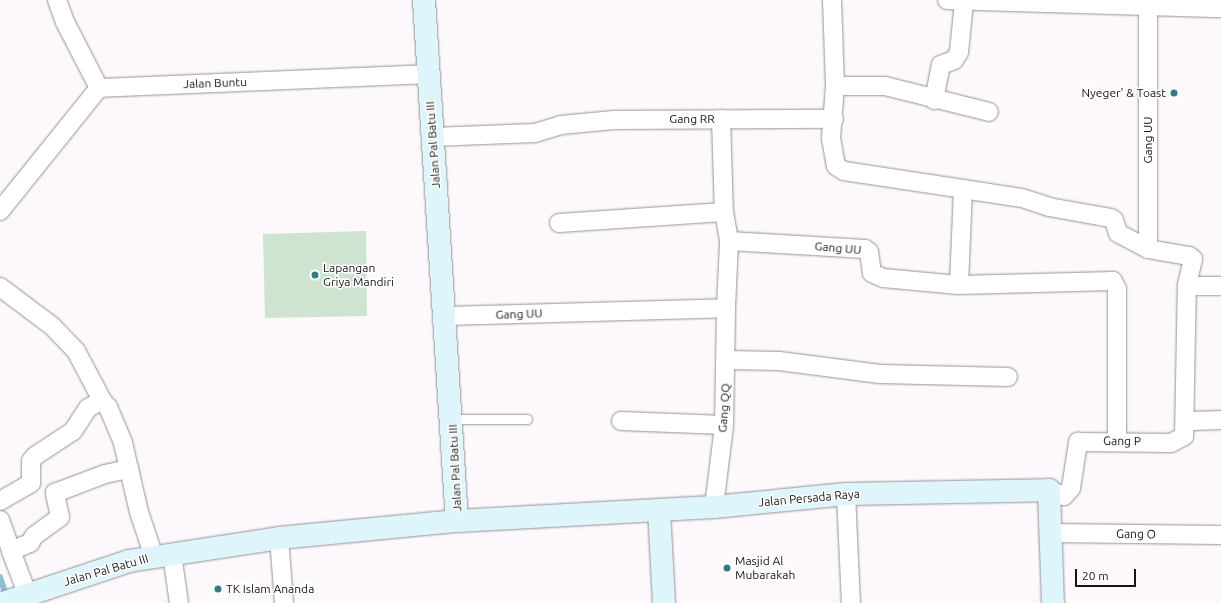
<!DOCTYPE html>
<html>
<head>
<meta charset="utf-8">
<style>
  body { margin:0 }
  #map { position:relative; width:1221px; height:603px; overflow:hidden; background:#fcf8fc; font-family:Ubuntu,sans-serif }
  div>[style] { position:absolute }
  .green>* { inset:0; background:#cfe4d0 }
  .stream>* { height:6px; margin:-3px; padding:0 3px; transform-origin:3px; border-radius:3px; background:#8cbfd0 }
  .roads { filter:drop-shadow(0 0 1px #959296) drop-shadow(0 0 1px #959296) }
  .lane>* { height:9px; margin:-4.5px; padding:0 4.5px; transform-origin:4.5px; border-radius:4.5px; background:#fff }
  .street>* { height:18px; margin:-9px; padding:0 9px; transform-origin:9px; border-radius:9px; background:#fff }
  .secondary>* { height:22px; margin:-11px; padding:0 11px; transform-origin:11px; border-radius:11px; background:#dff5fc }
  .dots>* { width:11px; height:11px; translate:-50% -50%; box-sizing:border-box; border:2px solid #fff; border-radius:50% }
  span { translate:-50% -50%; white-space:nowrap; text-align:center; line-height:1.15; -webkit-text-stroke:3px #fff; paint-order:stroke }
  .street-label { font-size:12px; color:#161416 }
  .poi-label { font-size:12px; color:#161416 }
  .right { translate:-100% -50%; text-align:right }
  .left { translate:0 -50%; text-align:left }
  .scale { position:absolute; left:1075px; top:569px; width:61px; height:18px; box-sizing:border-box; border:2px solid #161416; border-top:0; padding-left:5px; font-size:12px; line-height:14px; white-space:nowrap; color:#161416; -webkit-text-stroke:3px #fff; paint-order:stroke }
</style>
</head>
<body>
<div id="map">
  <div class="green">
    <i style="clip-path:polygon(366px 231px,367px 316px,265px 318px,263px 234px)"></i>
  </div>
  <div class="stream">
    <i style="left:0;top:577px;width:22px;rotate:72deg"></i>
  </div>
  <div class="roads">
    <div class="lane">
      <i style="left:452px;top:419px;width:75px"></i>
    </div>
    <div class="street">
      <i style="left:57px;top:0;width:23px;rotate:70deg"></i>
      <i style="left:65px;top:22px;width:74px;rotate:62.7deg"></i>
      <i style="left:99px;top:88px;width:329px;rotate:-2.4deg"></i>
      <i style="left:832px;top:0;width:86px;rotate:88deg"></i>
      <i style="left:835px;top:86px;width:52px;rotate:94.4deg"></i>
      <i style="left:831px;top:138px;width:28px;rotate:80deg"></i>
      <i style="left:836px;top:166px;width:9px;rotate:32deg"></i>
      <i style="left:844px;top:171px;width:120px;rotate:8.6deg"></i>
      <i style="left:947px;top:0;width:274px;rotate:1.7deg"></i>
      <i style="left:1148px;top:6px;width:243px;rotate:90deg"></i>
      <i style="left:835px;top:86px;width:50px"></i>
      <i style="left:885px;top:86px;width:107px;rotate:14deg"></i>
      <i style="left:934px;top:100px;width:36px;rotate:-79deg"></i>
      <i style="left:941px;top:65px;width:14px;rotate:-21deg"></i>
      <i style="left:954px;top:60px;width:9px;rotate:-58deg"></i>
      <i style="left:959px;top:52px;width:50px;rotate:-84.3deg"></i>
      <i style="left:721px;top:119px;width:93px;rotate:88.2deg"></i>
      <i style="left:432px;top:137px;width:103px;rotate:-2.2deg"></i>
      <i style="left:535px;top:133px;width:27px;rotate:-17deg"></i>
      <i style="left:561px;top:125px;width:53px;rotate:-5.4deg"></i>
      <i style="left:614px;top:120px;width:220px;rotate:-0.3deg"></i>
      <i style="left:0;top:211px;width:158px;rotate:-51.2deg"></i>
      <i style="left:559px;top:223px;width:165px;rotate:-3.8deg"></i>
      <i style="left:724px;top:212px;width:29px;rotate:80deg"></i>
      <i style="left:959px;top:285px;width:96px;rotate:-87.6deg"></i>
      <i style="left:963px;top:189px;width:60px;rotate:8.7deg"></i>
      <i style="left:1022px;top:198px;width:28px;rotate:18deg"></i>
      <i style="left:1049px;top:207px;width:62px;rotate:10.2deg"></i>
      <i style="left:1110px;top:218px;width:4px;rotate:27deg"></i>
      <i style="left:1114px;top:220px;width:14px;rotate:73deg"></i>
      <i style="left:1118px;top:233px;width:34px;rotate:28deg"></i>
      <i style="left:1148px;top:249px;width:42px;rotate:9.7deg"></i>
      <i style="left:1189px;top:256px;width:5px;rotate:37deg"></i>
      <i style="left:1193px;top:259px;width:28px;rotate:103deg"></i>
      <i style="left:1187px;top:286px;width:34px"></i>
      <i style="left:0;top:287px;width:65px;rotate:36.9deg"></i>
      <i style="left:52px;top:326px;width:35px;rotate:46deg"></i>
      <i style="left:76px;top:351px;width:58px;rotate:62.1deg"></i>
      <i style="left:446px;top:316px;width:280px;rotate:-1.6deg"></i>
      <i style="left:726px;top:308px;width:67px;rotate:-87.4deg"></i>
      <i style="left:729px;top:241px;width:136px;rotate:3.4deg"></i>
      <i style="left:865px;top:249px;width:5px;rotate:37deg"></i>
      <i style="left:869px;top:252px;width:21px;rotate:82deg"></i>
      <i style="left:872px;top:273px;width:12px;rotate:24deg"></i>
      <i style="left:883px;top:278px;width:76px;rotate:5.3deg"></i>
      <i style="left:959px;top:285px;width:154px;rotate:-1.5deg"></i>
      <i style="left:1113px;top:281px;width:9px;rotate:63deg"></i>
      <i style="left:1117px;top:289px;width:152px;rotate:90deg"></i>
      <i style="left:727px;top:360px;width:52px;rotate:1.1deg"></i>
      <i style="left:779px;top:361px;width:102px;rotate:7.3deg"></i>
      <i style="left:880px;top:374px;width:128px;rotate:1.3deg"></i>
      <i style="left:1185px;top:418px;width:9px;rotate:21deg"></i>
      <i style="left:1193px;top:421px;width:28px;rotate:-2deg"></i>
      <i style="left:621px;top:421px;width:103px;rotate:2.2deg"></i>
      <i style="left:1049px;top:490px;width:16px;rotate:22deg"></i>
      <i style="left:1064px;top:496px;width:11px;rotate:-49deg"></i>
      <i style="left:1071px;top:488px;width:47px;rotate:-81.3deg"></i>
      <i style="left:1078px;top:442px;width:93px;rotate:0.6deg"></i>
      <i style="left:1171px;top:443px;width:15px;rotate:-28deg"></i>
      <i style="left:1184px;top:436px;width:150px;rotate:-88.9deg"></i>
      <i style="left:846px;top:494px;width:109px;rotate:87.4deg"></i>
      <i style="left:0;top:501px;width:36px;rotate:-30deg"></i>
      <i style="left:31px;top:483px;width:22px;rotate:-90deg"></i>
      <i style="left:31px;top:461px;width:6px;rotate:-51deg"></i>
      <i style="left:35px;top:456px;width:45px;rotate:-33.3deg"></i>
      <i style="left:73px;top:431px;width:27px;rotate:-57deg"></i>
      <i style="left:88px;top:408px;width:10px;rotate:-29deg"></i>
      <i style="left:97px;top:403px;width:6px;rotate:-9deg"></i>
      <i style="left:103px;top:402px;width:7px;rotate:45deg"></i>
      <i style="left:108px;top:407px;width:39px;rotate:67deg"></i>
      <i style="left:123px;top:443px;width:27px;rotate:77deg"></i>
      <i style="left:714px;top:507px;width:83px;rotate:-83deg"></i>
      <i style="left:724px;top:425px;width:117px;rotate:-89deg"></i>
      <i style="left:0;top:520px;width:33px;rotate:70deg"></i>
      <i style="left:1051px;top:533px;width:170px;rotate:0.7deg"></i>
      <i style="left:279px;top:538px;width:65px;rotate:85.6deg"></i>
      <i style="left:172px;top:554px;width:49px;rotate:81.9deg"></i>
      <i style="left:27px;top:593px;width:45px;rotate:-110.9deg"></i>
      <i style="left:11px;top:551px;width:21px;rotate:-23deg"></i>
      <i style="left:30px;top:543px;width:8px;rotate:-60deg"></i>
      <i style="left:34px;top:536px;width:32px;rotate:-36deg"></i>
      <i style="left:60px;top:517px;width:25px;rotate:-102deg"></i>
      <i style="left:55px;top:493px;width:53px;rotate:-20.8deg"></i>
      <i style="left:105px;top:474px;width:25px;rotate:-12deg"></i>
      <i style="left:129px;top:469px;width:44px;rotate:76.9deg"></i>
      <i style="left:139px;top:512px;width:47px;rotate:71.6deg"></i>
    </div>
    <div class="secondary">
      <i style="left:424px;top:0;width:522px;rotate:86.38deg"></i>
      <i style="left:659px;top:510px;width:93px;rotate:86.9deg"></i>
      <i style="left:3px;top:603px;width:133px;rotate:-18.4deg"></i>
      <i style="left:129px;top:561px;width:152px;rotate:-8.7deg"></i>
      <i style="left:279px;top:538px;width:179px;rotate:-5.5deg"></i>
      <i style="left:457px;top:521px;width:257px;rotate:-3.1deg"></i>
      <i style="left:714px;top:507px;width:133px;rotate:-5.6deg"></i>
      <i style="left:846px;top:494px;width:203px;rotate:-1.1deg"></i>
      <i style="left:1049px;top:490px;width:113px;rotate:88deg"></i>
    </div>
  </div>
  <div class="dots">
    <i style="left:1174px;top:93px;background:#327b81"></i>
    <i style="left:315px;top:275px;background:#327b81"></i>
    <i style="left:727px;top:568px;background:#327b81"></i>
    <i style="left:218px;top:589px;background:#327b81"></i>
  </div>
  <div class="street-label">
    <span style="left:215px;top:83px;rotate:-2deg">Jalan Buntu</span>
    <span style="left:692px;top:119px">Gang RR</span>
    <span style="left:1148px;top:140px;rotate:-90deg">Gang UU</span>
    <span style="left:433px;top:145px;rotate:-94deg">Jalan Pal Batu III</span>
    <span style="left:838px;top:248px;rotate:5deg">Gang UU</span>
    <span style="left:519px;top:314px;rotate:-2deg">Gang UU</span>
    <span style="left:724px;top:408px;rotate:-86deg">Gang QQ</span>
    <span style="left:1122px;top:441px;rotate:1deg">Gang P</span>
    <span style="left:455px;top:468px;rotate:-93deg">Jalan Pal Batu III</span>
    <span style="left:809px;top:498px;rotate:-5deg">Jalan Persada Raya</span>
    <span style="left:1136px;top:534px;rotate:1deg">Gang O</span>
    <span style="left:106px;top:570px;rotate:-16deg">Jalan Pal Batu III</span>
  </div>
  <div class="poi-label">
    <span class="right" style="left:1166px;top:93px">Nyeger' &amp; Toast</span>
    <span class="left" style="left:323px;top:275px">Lapangan<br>Griya Mandiri</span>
    <span class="left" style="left:735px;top:568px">Masjid Al<br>Mubarakah</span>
    <span class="left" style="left:226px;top:589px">TK Islam Ananda</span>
  </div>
  <div class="scale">20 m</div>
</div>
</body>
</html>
